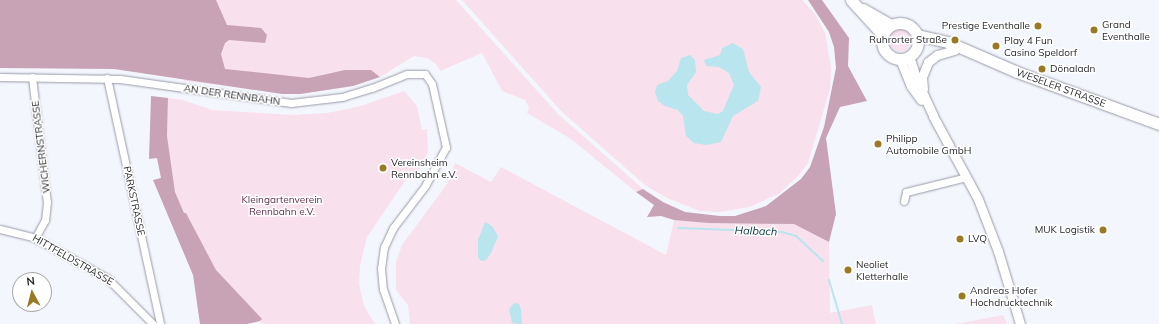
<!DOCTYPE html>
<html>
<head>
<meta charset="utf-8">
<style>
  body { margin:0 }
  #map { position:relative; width:1159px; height:324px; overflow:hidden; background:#f4f6fe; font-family:Mulish,sans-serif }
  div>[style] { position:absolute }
  .green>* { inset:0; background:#f8e0ec }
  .round { border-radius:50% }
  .forest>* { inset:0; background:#c7a3b5 }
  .water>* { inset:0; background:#b8e5ee }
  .stream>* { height:2px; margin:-1px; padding:0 1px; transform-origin:1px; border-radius:1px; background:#b8e5ee }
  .roads { filter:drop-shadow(0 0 1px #989aa7) drop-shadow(0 0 1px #989aa7) }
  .minor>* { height:7px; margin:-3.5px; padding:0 3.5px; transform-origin:3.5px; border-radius:3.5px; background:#fff }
  .tertiary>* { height:9px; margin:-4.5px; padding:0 4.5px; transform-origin:4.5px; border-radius:4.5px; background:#fff }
  .secondary>* { height:11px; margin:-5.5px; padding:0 5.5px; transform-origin:5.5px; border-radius:5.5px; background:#fff }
  .secondary>.ring { margin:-5.5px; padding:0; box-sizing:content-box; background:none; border:11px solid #fff; border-radius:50% }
  .dots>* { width:11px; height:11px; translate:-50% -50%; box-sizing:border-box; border:2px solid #fff; border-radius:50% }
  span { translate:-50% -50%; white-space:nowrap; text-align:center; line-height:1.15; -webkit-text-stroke:3px #fff; paint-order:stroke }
  .poi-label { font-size:10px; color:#28292e }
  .left { translate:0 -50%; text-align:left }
  .right { translate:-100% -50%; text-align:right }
  .street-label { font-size:10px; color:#28292e }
  .park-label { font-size:10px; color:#60304b }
  .water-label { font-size:11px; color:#09353c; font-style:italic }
  .north { position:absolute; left:12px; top:272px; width:40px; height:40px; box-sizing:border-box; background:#fff; border:1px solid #a9a9ab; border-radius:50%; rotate:353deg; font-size:11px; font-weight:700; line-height:16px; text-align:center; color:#28292e }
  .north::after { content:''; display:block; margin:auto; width:14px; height:18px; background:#997922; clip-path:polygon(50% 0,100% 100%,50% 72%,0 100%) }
</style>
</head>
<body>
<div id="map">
  <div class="green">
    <i style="clip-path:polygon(176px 0,456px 0,557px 113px,643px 189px,636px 192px,571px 139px,527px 113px,529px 107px,525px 100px,502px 91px,482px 53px,440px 71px,436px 64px,427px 58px,414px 56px,380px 77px,353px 86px,300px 94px,184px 81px)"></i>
    <i style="clip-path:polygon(462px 0,802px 0,816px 15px,825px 33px,831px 68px,830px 89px,808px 163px,799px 175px,780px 193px,750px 207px,720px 212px,700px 211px,667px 198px,645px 185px,561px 111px)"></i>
    <i class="round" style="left:889px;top:29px;width:22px;height:22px"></i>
    <i style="clip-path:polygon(404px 91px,417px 106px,422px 130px,427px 129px,428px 152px,414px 180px,407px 178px,367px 237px,360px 266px,359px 284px,364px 306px,375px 324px,262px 324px,260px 321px,261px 319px,216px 270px,186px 213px,184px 213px,175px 192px,167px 136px,168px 98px,183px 100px,212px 110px,293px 115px,327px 113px,361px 106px)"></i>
    <i style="clip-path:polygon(455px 163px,491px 182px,501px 167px,666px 255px,674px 220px,794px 224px,829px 242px,830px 313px,872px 305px,876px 324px,410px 324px,408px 305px,396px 290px,396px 262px,402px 245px,447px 184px)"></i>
    <i style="clip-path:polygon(1003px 315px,1007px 324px,956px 324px)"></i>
  </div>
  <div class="forest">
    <i style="clip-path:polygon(0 0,216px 0,227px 25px,261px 28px,267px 35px,265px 43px,229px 40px,225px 43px,221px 54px,225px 69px,309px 78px,345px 70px,371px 70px,380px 77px,353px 86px,300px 94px,282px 94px,114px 69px,0 68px)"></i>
    <i style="clip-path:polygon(808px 0,822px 0,849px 38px,848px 66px,867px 101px,840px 107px,826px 138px,836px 214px,829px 242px,794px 224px,708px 223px,674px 220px,661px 216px,647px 217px,654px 205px,636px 192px,643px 189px,663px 202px,685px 212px,720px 216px,735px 216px,766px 206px,801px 179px,810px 167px,824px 127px,836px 68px,834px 47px,829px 32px)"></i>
    <i style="clip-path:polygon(151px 96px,168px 98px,167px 136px,175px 192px,184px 213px,186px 213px,216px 270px,262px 319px,260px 321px,247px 324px,200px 324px,193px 275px,153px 180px,161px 178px,157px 158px,149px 159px)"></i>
  </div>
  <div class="water">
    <i style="clip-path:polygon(733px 43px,743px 49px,749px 72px,761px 87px,758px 101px,733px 116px,721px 142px,706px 145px,694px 143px,686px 136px,683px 116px,678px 110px,665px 106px,658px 101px,655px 92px,657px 85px,668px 81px,677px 71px,681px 58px,690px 55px,695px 60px,696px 72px,687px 85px,688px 95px,704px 111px,718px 114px,723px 111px,734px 85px,729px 73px,719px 67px,706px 66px,704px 60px,720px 55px,722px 48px)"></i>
    <i style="clip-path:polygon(485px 222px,492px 226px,498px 236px,491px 253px,486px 260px,481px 261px,478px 257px,478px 240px)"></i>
    <i style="clip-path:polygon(514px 303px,519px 304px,521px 310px,522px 324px,512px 323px,509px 309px)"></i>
  </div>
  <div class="stream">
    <i style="left:678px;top:228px;width:104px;rotate:2.2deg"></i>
    <i style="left:782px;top:232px;width:15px;rotate:16deg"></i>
    <i style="left:796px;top:236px;width:37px;rotate:43deg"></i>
    <i style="left:829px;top:280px;width:46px;rotate:73.5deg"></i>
  </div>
  <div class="roads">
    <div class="minor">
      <i style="left:0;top:77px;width:120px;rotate:1deg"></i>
      <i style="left:120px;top:79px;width:173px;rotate:8deg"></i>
      <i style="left:291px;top:103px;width:51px;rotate:-6.7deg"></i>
      <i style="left:342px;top:97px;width:31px;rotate:-17deg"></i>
      <i style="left:372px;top:88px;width:38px;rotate:-22deg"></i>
      <i style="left:407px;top:74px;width:18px"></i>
      <i style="left:425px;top:74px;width:12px;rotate:55deg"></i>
      <i style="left:432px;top:84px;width:65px;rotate:77.5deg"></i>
      <i style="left:446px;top:147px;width:44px;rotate:118.3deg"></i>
      <i style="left:425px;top:186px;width:53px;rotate:127.3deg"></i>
      <i style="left:393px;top:228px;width:21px;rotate:115deg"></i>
      <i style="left:384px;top:247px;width:21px;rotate:98deg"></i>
      <i style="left:381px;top:268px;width:21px;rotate:85deg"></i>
      <i style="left:383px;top:289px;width:37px;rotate:71deg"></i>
      <i style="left:32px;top:77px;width:126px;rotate:83.2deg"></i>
      <i style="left:47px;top:202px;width:18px;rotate:96deg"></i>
      <i style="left:45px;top:220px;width:21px;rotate:119deg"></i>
      <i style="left:107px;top:78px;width:252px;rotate:77.8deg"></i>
      <i style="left:904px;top:201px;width:9px;rotate:-77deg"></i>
      <i style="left:906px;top:192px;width:63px;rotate:-13.8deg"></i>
      <i style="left:0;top:229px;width:36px;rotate:14deg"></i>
      <i style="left:35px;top:238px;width:82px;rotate:29.1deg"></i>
      <i style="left:107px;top:278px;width:65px;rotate:45deg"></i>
    </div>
    <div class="tertiary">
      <i style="left:909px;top:56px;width:26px;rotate:72deg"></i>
      <i style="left:917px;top:81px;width:38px;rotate:65deg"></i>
      <i style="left:933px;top:116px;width:94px;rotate:61.5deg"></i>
      <i style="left:978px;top:199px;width:56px;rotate:69deg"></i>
      <i style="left:998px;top:251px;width:76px;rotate:73.2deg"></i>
      <i style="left:900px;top:59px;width:29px;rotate:68deg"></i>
      <i style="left:911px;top:86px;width:17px;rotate:54deg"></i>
      <i style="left:923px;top:89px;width:12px;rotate:-95deg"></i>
      <i style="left:922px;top:77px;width:16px;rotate:-68deg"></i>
      <i style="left:928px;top:62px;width:11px;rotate:-38deg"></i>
      <i style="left:937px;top:55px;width:18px;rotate:-16deg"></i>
    </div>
    <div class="secondary">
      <i style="left:851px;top:0;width:47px;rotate:47.6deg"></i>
      <i style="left:863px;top:9px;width:32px;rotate:30deg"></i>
      <i class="ring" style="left:882px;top:23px;width:25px;height:25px"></i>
      <i style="left:917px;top:35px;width:32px;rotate:13deg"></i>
      <i style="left:948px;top:42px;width:75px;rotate:23.5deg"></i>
      <i style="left:1017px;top:72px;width:151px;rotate:20.1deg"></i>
    </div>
  </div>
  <div class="dots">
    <i style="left:1038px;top:26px;background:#997922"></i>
    <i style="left:1094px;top:30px;background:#997922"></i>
    <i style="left:955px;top:40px;background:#997922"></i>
    <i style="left:996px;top:46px;background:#997922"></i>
    <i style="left:1042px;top:69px;background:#997922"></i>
    <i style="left:878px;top:144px;background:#997922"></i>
    <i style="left:383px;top:168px;background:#997922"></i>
    <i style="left:1103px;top:230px;background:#997922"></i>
    <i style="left:960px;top:239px;background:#997922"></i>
    <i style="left:848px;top:270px;background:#997922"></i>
    <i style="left:962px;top:296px;background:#997922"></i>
  </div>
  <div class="poi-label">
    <span class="left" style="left:1102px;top:30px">Grand<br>Eventhalle</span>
    <span class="right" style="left:1030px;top:26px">Prestige Eventhalle</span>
    <span class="right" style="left:947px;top:40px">Ruhrorter Straße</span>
    <span class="left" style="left:1004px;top:46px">Play 4 Fun<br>Casino Speldorf</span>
    <span class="left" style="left:1050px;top:69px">Dönaladn</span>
    <span class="left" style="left:886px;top:144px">Philipp<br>Automobile GmbH</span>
    <span class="left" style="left:391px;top:168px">Vereinsheim<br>Rennbahn e.V.</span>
    <span class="right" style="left:1095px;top:230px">MUK Logistik</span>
    <span class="left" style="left:968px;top:239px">LVQ</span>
    <span class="left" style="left:856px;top:270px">Neoliet<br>Kletterhalle</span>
    <span class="left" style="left:970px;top:296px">Andreas Hofer<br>Hochdrucktechnik</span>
  </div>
  <div class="street-label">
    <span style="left:1061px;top:88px;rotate:20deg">WESELER STRASSE</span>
    <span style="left:232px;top:95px;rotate:8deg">AN DER RENNBAHN</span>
    <span style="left:41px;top:147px;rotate:-97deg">WICHERNSTRASSE</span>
    <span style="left:134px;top:201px;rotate:78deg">PARKSTRASSE</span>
    <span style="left:73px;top:260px;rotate:30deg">HITTFELDSTRASSE</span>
  </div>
  <div class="park-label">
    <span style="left:282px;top:205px">Kleingartenverein<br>Rennbahn e.V.</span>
  </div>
  <div class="water-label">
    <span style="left:756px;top:231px;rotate:2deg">Halbach</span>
  </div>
  <div class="north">N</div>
</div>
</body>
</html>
